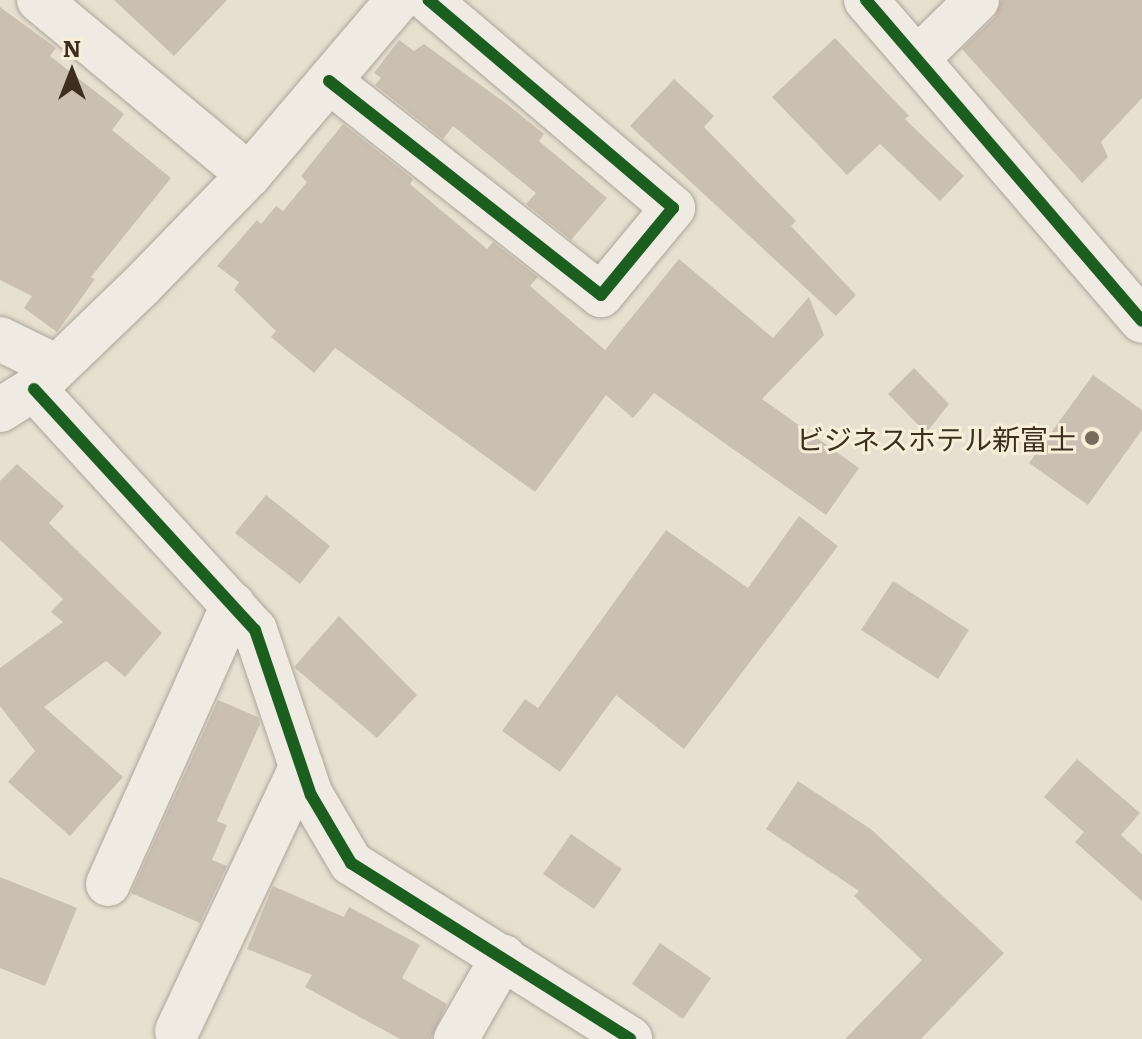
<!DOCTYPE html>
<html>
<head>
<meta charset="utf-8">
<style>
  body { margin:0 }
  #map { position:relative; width:1142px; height:1039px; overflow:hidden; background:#e7e0d1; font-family:Literata,"Noto Sans JP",serif }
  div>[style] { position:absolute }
  .building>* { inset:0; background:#cbbfb2 }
  .roads { filter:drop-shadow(0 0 2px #ada599) drop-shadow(0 0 2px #ada599) }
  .street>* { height:44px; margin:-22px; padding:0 22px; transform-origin:22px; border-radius:22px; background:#efebe3 }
  .secondary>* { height:44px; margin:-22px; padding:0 22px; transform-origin:22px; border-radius:22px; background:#efebe3 }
  .cycleway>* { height:12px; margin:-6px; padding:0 6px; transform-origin:6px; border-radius:6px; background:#1b5e20 }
  .dots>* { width:22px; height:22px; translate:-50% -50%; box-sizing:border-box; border:4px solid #f7eed8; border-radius:50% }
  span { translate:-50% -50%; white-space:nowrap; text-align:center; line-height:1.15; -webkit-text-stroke:6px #f7eed8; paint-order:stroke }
  .poi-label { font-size:28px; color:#3d2e20 }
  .right { translate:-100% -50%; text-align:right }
  .north { position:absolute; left:32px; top:32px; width:80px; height:80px; -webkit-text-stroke:6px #f7eed8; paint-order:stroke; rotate:0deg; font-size:22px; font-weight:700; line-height:32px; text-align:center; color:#3d2e20 }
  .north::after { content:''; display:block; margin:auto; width:28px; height:36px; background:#3d2e20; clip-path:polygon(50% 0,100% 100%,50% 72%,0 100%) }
</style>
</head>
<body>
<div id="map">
  <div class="building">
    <i style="clip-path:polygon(114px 0,227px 0,174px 56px)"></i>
    <i style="clip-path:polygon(1001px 0,1142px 0,1142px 98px,1101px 142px,1108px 157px,1082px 183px,962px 49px,995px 17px)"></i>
    <i style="clip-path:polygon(0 7px,56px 48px,50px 56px,124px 114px,112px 130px,171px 178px,91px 277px,95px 279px,57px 332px,24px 308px,32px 296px,0 280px)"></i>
    <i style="clip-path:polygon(835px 38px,909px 116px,905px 119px,964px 176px,940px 201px,880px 144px,847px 175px,772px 97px)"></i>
    <i style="clip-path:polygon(399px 40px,414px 51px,424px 44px,508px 105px,544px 134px,539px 141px,607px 198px,571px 240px,526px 204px,536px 193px,453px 126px,443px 139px,375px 85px,381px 78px,374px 73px)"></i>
    <i style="clip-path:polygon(674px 79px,714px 116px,704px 127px,796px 221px,791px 226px,856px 295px,836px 316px,630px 126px)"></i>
    <i style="clip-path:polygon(343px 124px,413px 179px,410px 184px,487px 249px,493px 242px,538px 277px,530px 286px,605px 350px,679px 259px,773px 338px,809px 297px,824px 335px,762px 399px,859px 468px,826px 515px,654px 393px,633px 418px,606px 395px,535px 492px,335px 348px,314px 373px,271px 337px,276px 331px,234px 290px,239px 282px,217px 266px,257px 220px,261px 224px,276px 206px,283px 211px,307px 182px,301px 176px)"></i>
    <i style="clip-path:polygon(914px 368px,949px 404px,926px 433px,888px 394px)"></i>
    <i style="clip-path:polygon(1093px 375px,1142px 410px,1142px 430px,1088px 505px,1029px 463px)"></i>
    <i style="clip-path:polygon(17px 464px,64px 506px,49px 523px,162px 633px,125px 677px,106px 661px,44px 707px,123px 777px,70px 836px,8px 782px,35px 751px,0 706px,0 668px,63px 622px,51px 612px,63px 599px,0 540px,0 481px)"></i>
    <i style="clip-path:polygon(266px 495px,330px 546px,300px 584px,235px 533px)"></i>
    <i style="clip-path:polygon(799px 516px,838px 546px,684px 749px,616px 695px,560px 772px,502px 731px,525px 699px,538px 708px,666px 530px,748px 588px)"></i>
    <i style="clip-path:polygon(893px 581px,969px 630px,938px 679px,861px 630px)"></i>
    <i style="clip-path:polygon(339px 616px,417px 695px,377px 738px,294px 667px)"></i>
    <i style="clip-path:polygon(218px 700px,258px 717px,260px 724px,217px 821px,227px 825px,212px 860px,227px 866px,200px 923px,131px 893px)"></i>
    <i style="clip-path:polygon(1077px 759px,1140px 813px,1121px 835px,1142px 854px,1142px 901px,1075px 842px,1084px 832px,1044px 797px)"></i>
    <i style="clip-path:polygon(798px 781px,872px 830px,1004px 953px,921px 1039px,845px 1039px,922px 960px,854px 896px,859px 891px,766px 829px)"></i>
    <i style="clip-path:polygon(571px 834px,622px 869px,594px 909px,543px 874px)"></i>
    <i style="clip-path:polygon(0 877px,77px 908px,45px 986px,0 968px)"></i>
    <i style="clip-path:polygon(273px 886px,344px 917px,349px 907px,420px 945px,402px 978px,447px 1004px,431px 1039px,400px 1039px,305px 987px,312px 975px,247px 949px)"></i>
    <i style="clip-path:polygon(660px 943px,711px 978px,683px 1019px,632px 984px)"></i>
  </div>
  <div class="roads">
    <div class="street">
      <i style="left:39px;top:0;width:273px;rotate:39.8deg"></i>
      <i style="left:917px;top:59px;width:84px;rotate:-44.5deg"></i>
      <i style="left:329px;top:81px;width:346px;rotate:38.2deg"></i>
      <i style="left:601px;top:295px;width:113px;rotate:-50.4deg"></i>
      <i style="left:673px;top:208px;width:321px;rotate:-139.6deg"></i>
      <i style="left:0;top:339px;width:61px;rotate:26.1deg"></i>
      <i style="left:34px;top:389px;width:327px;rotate:47.5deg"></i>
      <i style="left:255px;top:630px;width:174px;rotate:71.3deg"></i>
      <i style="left:311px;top:795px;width:79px;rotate:59.5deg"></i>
      <i style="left:351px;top:863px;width:330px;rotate:32.2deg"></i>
      <i style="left:0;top:410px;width:40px;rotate:-32deg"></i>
      <i style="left:34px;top:389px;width:149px;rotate:-43.9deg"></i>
      <i style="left:141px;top:286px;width:155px;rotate:-45.8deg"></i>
      <i style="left:249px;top:175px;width:230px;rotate:-49.6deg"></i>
      <i style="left:108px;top:884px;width:306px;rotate:-65.9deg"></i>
      <i style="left:177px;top:1031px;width:292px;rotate:-64.8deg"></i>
      <i style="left:456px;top:1039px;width:95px;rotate:-60.2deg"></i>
    </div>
    <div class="secondary">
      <i style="left:866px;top:0;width:423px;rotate:49.3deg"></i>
    </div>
  </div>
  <div class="cycleway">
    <i style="left:866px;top:0;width:423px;rotate:49.3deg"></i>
    <i style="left:329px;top:81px;width:346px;rotate:38.2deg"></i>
    <i style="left:601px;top:295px;width:113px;rotate:-50.4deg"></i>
    <i style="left:673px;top:208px;width:321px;rotate:-139.6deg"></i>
    <i style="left:34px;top:389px;width:327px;rotate:47.5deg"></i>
    <i style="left:255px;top:630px;width:174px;rotate:71.3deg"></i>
    <i style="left:311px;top:795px;width:79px;rotate:59.5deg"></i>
    <i style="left:351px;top:863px;width:330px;rotate:32.2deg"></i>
  </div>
  <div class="dots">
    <i style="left:1092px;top:438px;background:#786c5e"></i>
  </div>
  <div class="poi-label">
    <span class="right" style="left:1076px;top:438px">ビジネスホテル新富士</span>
  </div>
  <div class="north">N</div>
</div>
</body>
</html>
